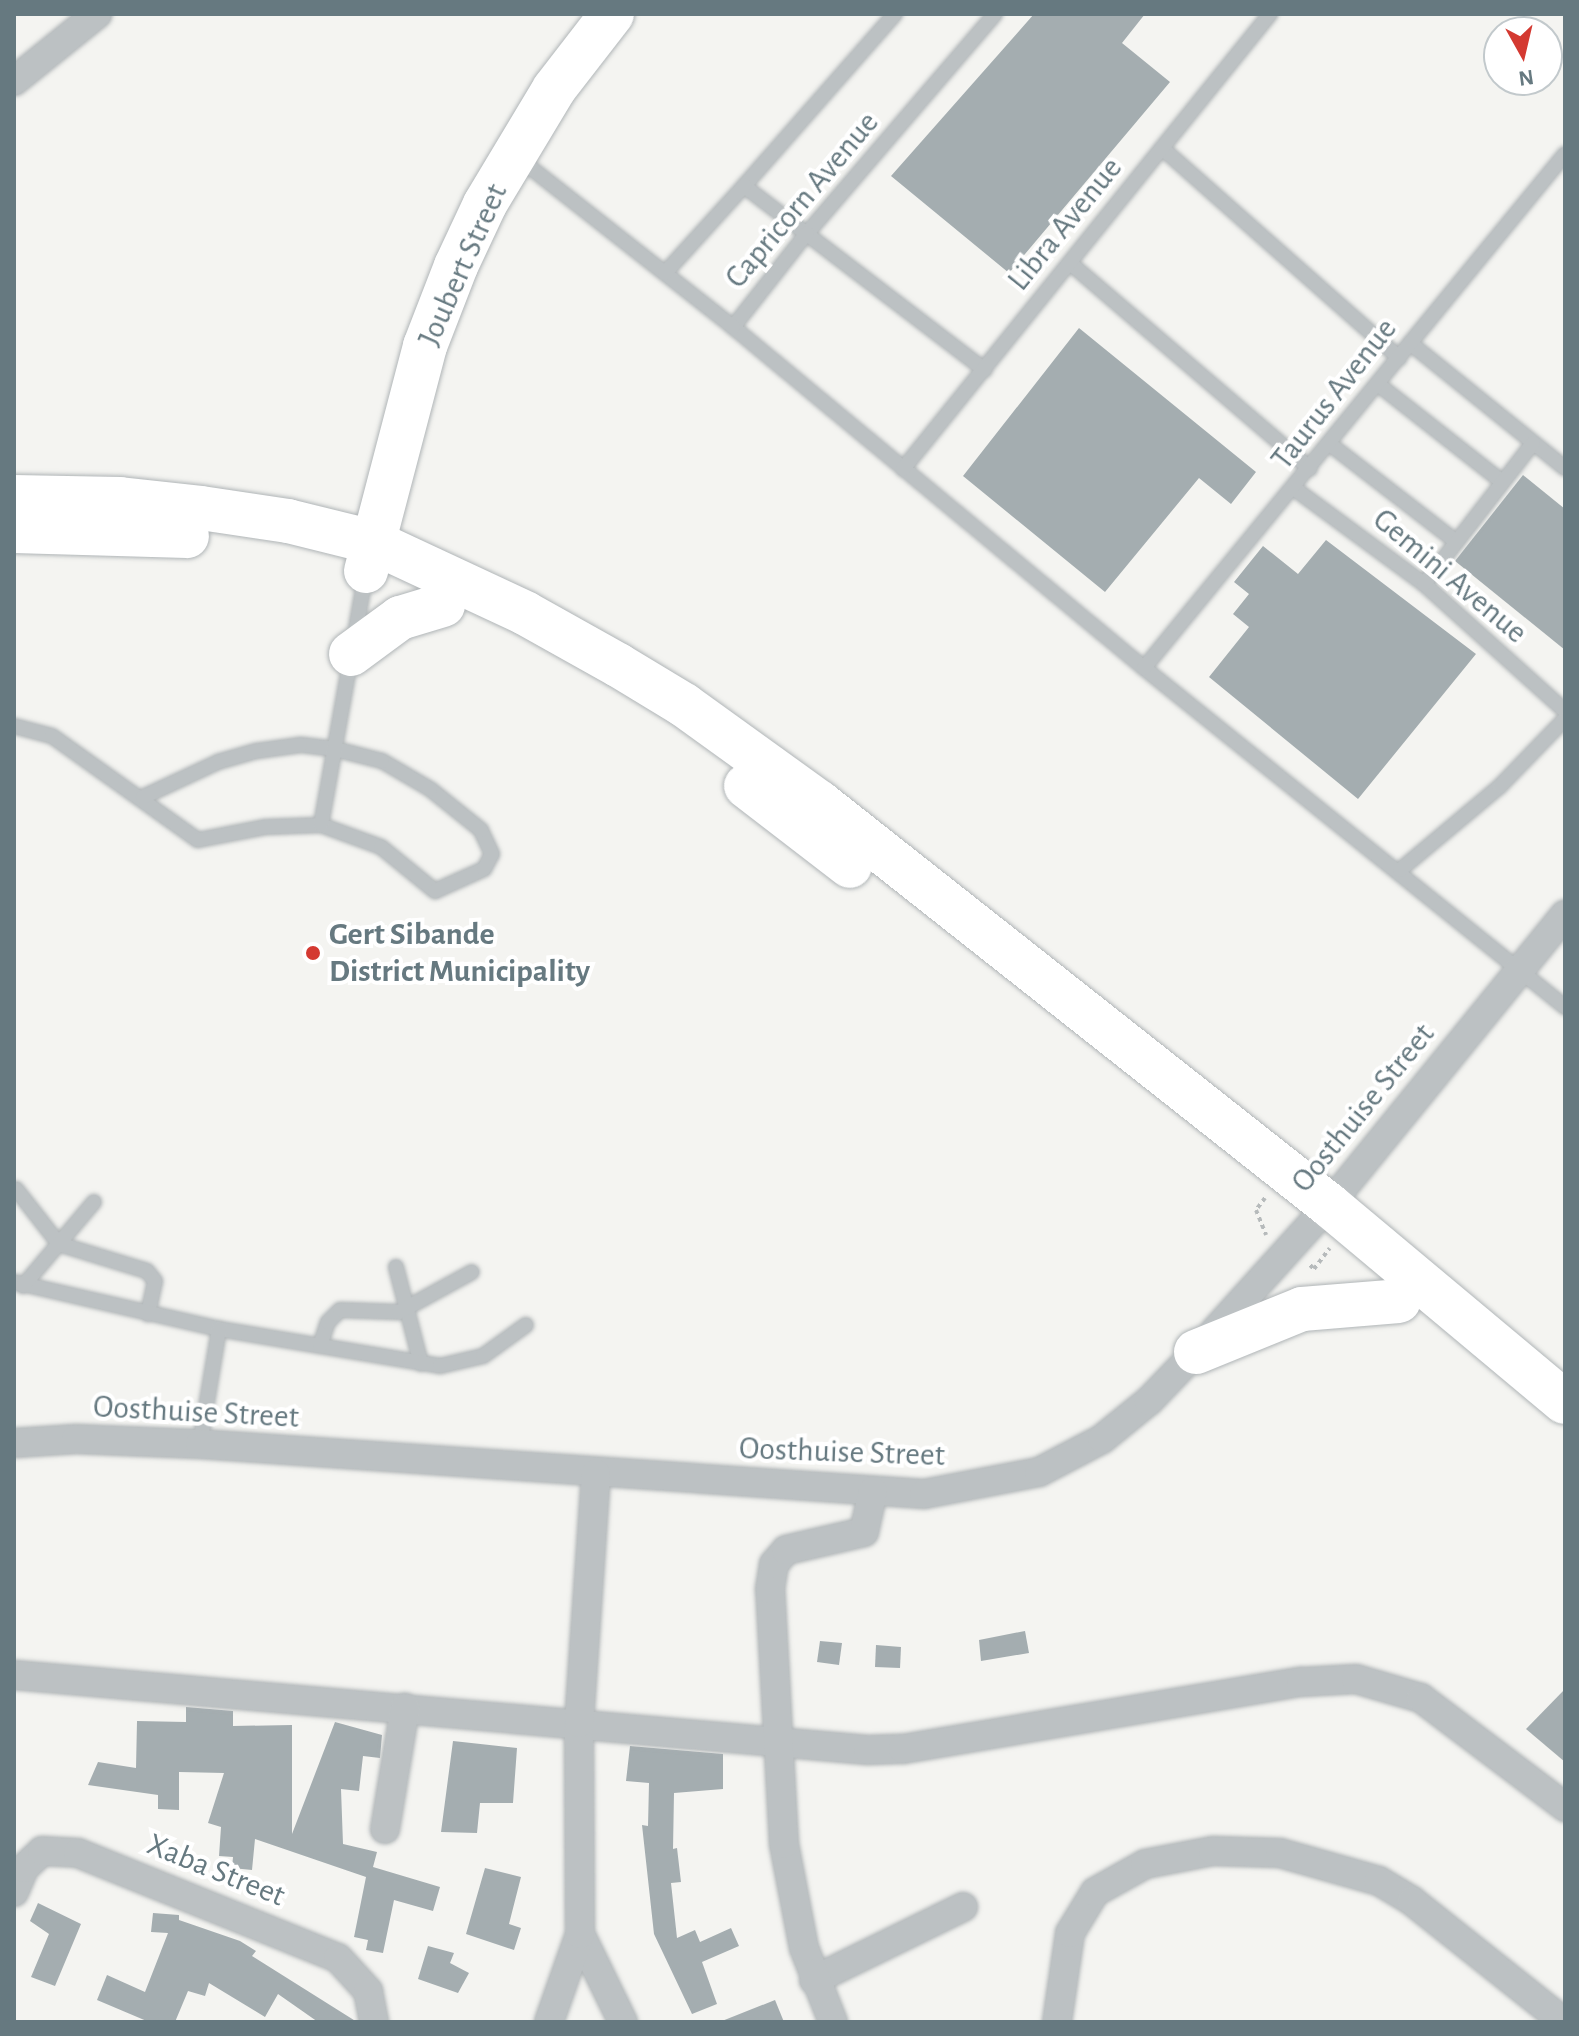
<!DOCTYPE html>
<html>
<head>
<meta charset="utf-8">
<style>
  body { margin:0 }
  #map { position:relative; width:1579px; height:2036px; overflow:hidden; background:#f4f4f1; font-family:"Alegreya Sans",sans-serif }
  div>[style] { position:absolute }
  .building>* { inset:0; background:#a4adb0 }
  .path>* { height:4px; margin-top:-2px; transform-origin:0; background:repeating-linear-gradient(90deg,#b6babb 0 4px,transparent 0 8px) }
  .roads { filter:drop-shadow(0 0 2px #b0b5b7) drop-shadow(0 0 2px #b0b5b7) }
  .lane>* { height:14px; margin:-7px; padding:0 7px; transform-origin:7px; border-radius:7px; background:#bcc1c3 }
  .street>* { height:28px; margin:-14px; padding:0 14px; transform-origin:14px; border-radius:14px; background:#bcc1c3 }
  .primary>* { height:44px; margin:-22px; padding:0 22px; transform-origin:22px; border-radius:22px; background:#fff }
  .highway>* { height:44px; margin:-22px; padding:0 22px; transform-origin:22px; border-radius:22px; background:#fff }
  .dots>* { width:22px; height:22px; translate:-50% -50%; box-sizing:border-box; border:4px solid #fff; border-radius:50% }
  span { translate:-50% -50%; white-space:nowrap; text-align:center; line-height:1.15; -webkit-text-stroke:8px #fff; paint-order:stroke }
  .street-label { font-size:32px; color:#667980 }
  .poi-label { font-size:32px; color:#667980; font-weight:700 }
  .left { translate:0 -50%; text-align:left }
  .frame { position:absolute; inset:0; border:16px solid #667980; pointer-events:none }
  .north { position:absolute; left:1483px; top:16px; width:80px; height:80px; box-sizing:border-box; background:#fff; border:2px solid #c2c9cc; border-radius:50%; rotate:172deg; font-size:22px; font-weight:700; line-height:32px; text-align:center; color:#667980 }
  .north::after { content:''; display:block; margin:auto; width:28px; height:36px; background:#d43931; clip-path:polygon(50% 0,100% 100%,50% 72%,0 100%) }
</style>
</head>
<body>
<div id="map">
  <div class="building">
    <i style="clip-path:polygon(1034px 14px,1145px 14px,1122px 43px,1170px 82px,1009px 273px,891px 176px)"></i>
    <i style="clip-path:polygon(1079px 328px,1256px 472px,1231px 504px,1199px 478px,1105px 592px,963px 476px)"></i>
    <i style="clip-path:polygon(1523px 475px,1565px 509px,1565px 650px,1455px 561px)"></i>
    <i style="clip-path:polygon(1326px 540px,1476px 654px,1358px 799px,1209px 677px,1249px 627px,1233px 614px,1249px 594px,1234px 582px,1263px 546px,1298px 574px)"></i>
    <i style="clip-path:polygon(1025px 1631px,1029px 1653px,981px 1661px,979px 1640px)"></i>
    <i style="clip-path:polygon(820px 1641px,842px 1643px,839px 1665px,817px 1662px)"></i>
    <i style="clip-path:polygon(876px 1645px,901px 1647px,900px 1668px,875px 1667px)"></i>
    <i style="clip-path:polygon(1565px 1689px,1565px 1762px,1526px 1729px)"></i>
    <i style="clip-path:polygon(186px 1707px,233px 1711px,233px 1726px,292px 1725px,292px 1834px,335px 1722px,382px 1735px,380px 1758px,363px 1756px,359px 1791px,341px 1789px,343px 1844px,377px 1852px,373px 1867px,440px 1887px,433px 1911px,394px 1900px,383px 1953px,366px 1950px,368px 1940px,354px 1937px,366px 1877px,255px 1839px,252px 1870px,232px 1868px,233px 1857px,219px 1856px,221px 1827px,208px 1823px,224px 1773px,179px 1772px,179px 1810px,158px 1809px,158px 1795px,88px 1785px,98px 1762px,136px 1768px,137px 1721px,186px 1722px)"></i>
    <i style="clip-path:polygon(453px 1741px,517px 1748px,513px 1803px,480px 1803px,477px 1833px,441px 1832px)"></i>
    <i style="clip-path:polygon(630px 1746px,723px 1754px,723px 1789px,674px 1793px,673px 1849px,677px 1848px,681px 1882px,671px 1883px,677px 1938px,695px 1930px,700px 1942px,731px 1928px,739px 1946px,702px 1962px,717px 2004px,692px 2014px,654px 1934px,642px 1825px,648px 1826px,649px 1783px,626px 1781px)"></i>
    <i style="clip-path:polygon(485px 1868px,521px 1877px,509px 1924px,521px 1928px,514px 1950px,466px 1934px)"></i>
    <i style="clip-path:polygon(38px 1903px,81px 1924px,55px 1986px,31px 1977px,49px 1934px,30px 1921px)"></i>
    <i style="clip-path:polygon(153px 1913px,179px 1915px,179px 1920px,240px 1941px,256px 1951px,252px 1956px,357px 2022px,318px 2022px,278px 1994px,265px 2017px,209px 1983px,205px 1996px,188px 1991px,175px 2022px,149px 2022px,97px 2000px,107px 1975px,145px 1992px,168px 1933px,151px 1932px)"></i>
    <i style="clip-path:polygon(428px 1946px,454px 1953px,450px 1963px,469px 1973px,458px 1993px,418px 1979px)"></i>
    <i style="clip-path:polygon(775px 2000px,784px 2022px,722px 2022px,722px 2021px)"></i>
  </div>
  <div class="path">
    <i style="left:1265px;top:1198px;width:15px;rotate:127deg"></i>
    <i style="left:1256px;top:1210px;width:27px;rotate:68deg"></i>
    <i style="left:1310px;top:1265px;width:6px;rotate:45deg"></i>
    <i style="left:1314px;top:1269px;width:26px;rotate:-53deg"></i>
  </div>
  <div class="roads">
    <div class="lane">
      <i style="left:895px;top:14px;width:229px;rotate:131.3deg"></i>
      <i style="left:744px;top:186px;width:303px;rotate:37.4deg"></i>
      <i style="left:995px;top:14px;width:289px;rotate:130.6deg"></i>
      <i style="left:807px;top:233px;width:120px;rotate:128.2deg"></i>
      <i style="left:733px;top:327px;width:534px;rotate:39.68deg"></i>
      <i style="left:1144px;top:668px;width:541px;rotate:38.84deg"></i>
      <i style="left:1162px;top:148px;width:317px;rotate:41.5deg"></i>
      <i style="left:517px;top:157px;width:275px;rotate:38.2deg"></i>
      <i style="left:1070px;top:263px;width:316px;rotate:40.6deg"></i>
      <i style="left:665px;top:273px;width:118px;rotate:-47.8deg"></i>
      <i style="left:1410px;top:343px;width:199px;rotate:38.9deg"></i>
      <i style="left:1379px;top:385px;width:155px;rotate:38.2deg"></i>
      <i style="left:1331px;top:445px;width:157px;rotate:37.7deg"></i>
      <i style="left:903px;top:469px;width:585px;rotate:-51.11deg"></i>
      <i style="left:1295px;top:489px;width:160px;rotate:36.4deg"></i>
      <i style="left:1424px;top:584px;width:190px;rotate:42deg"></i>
      <i style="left:1424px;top:584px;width:178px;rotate:-52.3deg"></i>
      <i style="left:1144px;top:668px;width:664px;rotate:-50.68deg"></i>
      <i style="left:14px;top:726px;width:39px;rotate:15deg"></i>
      <i style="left:52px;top:736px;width:179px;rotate:35.5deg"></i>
      <i style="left:198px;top:840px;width:68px;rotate:-11deg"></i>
      <i style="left:265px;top:827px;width:56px;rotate:-2deg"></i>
      <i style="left:321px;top:825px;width:64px;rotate:20.1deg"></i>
      <i style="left:381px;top:847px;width:70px;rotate:39.2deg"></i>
      <i style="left:435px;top:891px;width:54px;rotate:-24.2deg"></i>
      <i style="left:484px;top:869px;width:17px;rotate:-62deg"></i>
      <i style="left:492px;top:854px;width:26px;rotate:-115deg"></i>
      <i style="left:481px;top:830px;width:65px;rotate:-141.2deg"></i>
      <i style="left:430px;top:789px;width:56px;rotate:-149.7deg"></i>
      <i style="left:382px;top:761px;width:49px;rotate:-165.7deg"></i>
      <i style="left:335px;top:749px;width:35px;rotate:-173deg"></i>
      <i style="left:300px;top:745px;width:44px;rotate:172.2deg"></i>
      <i style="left:256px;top:751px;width:40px;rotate:164deg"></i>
      <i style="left:218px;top:762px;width:83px;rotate:155deg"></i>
      <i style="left:321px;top:825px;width:256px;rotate:-79.9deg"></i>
      <i style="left:1400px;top:870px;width:131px;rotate:-40deg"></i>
      <i style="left:1500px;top:786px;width:93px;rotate:-45.9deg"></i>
      <i style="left:16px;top:1189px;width:70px;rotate:52deg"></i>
      <i style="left:59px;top:1244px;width:92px;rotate:17.1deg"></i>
      <i style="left:147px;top:1271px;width:13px;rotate:51deg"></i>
      <i style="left:155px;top:1281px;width:34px;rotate:102deg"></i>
      <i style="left:396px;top:1267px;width:100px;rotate:75.5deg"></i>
      <i style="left:14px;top:1282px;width:210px;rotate:12.9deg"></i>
      <i style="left:219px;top:1329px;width:224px;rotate:9.5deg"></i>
      <i style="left:440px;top:1366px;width:44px;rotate:-13.1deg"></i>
      <i style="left:483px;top:1356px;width:53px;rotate:-35.8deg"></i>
      <i style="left:23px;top:1286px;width:110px;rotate:-49.8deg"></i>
      <i style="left:320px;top:1346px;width:25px;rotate:-72deg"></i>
      <i style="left:328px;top:1322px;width:17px;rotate:-45deg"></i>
      <i style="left:340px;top:1310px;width:59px;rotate:1.9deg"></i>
      <i style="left:399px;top:1312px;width:83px;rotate:-28.7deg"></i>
      <i style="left:200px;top:1444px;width:117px;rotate:-80.6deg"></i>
    </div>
    <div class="street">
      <i style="left:14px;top:81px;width:107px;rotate:-38.9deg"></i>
      <i style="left:14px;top:1443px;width:62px;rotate:-3.7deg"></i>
      <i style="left:76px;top:1439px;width:124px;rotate:2.3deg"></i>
      <i style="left:200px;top:1444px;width:726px;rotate:3.95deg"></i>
      <i style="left:924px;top:1494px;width:117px;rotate:-10.8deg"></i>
      <i style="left:1039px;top:1472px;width:71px;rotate:-27.6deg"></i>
      <i style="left:1102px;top:1439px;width:60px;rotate:-39deg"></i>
      <i style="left:1149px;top:1401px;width:68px;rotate:-46.2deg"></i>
      <i style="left:1196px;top:1352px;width:198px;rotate:-47.9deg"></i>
      <i style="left:1329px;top:1205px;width:374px;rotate:-50.9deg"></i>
      <i style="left:14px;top:1675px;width:857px;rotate:5.02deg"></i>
      <i style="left:868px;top:1750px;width:35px;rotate:-2deg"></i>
      <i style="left:903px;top:1749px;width:404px;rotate:-9.6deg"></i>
      <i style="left:1301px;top:1682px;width:55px;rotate:-3.1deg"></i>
      <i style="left:1356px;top:1679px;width:68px;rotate:16.3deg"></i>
      <i style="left:1421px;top:1698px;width:181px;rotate:37.1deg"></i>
      <i style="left:385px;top:1829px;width:123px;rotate:-80.6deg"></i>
      <i style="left:14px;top:1892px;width:26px;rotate:-67deg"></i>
      <i style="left:24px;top:1868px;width:25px;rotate:-43deg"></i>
      <i style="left:42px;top:1851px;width:36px;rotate:3deg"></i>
      <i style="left:78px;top:1853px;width:280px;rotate:22deg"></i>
      <i style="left:338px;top:1958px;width:45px;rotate:47.7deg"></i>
      <i style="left:368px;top:1991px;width:32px;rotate:79deg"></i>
      <i style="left:580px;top:1934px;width:98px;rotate:64deg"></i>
      <i style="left:814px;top:1980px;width:166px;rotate:-26.1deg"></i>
      <i style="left:549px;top:2022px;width:93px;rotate:-70.6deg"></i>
      <i style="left:580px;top:1934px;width:211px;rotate:-90.3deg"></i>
      <i style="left:579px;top:1723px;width:250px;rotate:-86.1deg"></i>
      <i style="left:833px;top:2022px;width:79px;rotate:-111.4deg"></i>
      <i style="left:804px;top:1948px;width:106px;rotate:-100.9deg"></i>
      <i style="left:784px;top:1844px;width:255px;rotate:-93.1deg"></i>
      <i style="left:770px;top:1589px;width:25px;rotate:-81deg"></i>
      <i style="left:774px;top:1564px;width:18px;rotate:-49deg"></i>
      <i style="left:786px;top:1550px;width:80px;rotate:-13deg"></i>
      <i style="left:864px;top:1532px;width:42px;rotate:-77.6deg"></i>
      <i style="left:1057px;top:2022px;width:90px;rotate:-81.7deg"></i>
      <i style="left:1070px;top:1933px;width:48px;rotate:-58.6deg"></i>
      <i style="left:1095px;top:1892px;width:57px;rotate:-29.2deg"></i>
      <i style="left:1145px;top:1864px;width:69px;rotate:-10.8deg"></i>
      <i style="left:1213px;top:1851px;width:67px;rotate:1.7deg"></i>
      <i style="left:1280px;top:1853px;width:103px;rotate:15.8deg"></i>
      <i style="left:1379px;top:1881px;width:39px;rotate:31deg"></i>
      <i style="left:1412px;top:1901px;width:194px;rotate:38.5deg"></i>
    </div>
    <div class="primary">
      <i style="left:366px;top:571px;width:233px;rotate:-75.3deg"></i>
      <i style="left:425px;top:346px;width:86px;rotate:-68.8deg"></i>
      <i style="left:456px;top:266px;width:68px;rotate:-64.9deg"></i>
      <i style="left:485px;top:204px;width:134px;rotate:-59deg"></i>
      <i style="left:554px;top:89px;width:95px;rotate:-52.3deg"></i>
    </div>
    <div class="highway">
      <i style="left:14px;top:497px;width:106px;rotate:1.1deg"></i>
      <i style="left:120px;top:499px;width:81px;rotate:6.3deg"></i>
      <i style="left:201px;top:508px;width:88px;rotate:8.5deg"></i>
      <i style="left:288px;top:521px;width:88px;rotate:13.9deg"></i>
      <i style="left:373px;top:542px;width:168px;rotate:25deg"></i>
      <i style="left:525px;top:613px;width:107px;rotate:29.2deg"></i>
      <i style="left:618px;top:665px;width:77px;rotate:31.2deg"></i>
      <i style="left:684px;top:705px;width:168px;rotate:35.8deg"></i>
      <i style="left:820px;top:803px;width:649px;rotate:38.3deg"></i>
      <i style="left:1329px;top:1205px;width:307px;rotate:39.9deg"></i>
      <i style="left:14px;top:531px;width:173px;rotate:1.7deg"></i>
      <i style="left:351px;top:654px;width:61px;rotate:-36.3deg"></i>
      <i style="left:400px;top:618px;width:45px;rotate:-16.8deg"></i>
      <i style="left:746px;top:786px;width:131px;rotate:37.6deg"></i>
      <i style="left:1196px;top:1352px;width:114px;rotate:-22.1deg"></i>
      <i style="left:1302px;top:1309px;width:97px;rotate:-4.7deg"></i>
    </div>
  </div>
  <div class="dots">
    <i style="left:313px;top:953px;background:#d43931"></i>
  </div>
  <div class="street-label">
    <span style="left:802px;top:200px;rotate:-50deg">Capricorn Avenue</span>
    <span style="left:1065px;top:224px;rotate:-51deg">Libra Avenue</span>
    <span style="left:463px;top:265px;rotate:-66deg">Joubert Street</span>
    <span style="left:1334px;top:394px;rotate:-52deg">Taurus Avenue</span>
    <span style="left:1450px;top:576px;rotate:40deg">Gemini Avenue</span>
    <span style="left:1363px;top:1108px;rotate:-51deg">Oosthuise Street</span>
    <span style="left:196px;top:1412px;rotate:3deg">Oosthuise Street</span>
    <span style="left:842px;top:1452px;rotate:2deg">Oosthuise Street</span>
    <span style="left:216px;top:1870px;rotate:22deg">Xaba Street</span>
  </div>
  <div class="poi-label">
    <span class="left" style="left:329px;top:953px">Gert Sibande<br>District Municipality</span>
  </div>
  <div class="frame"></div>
  <div class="north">N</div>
</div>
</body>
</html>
